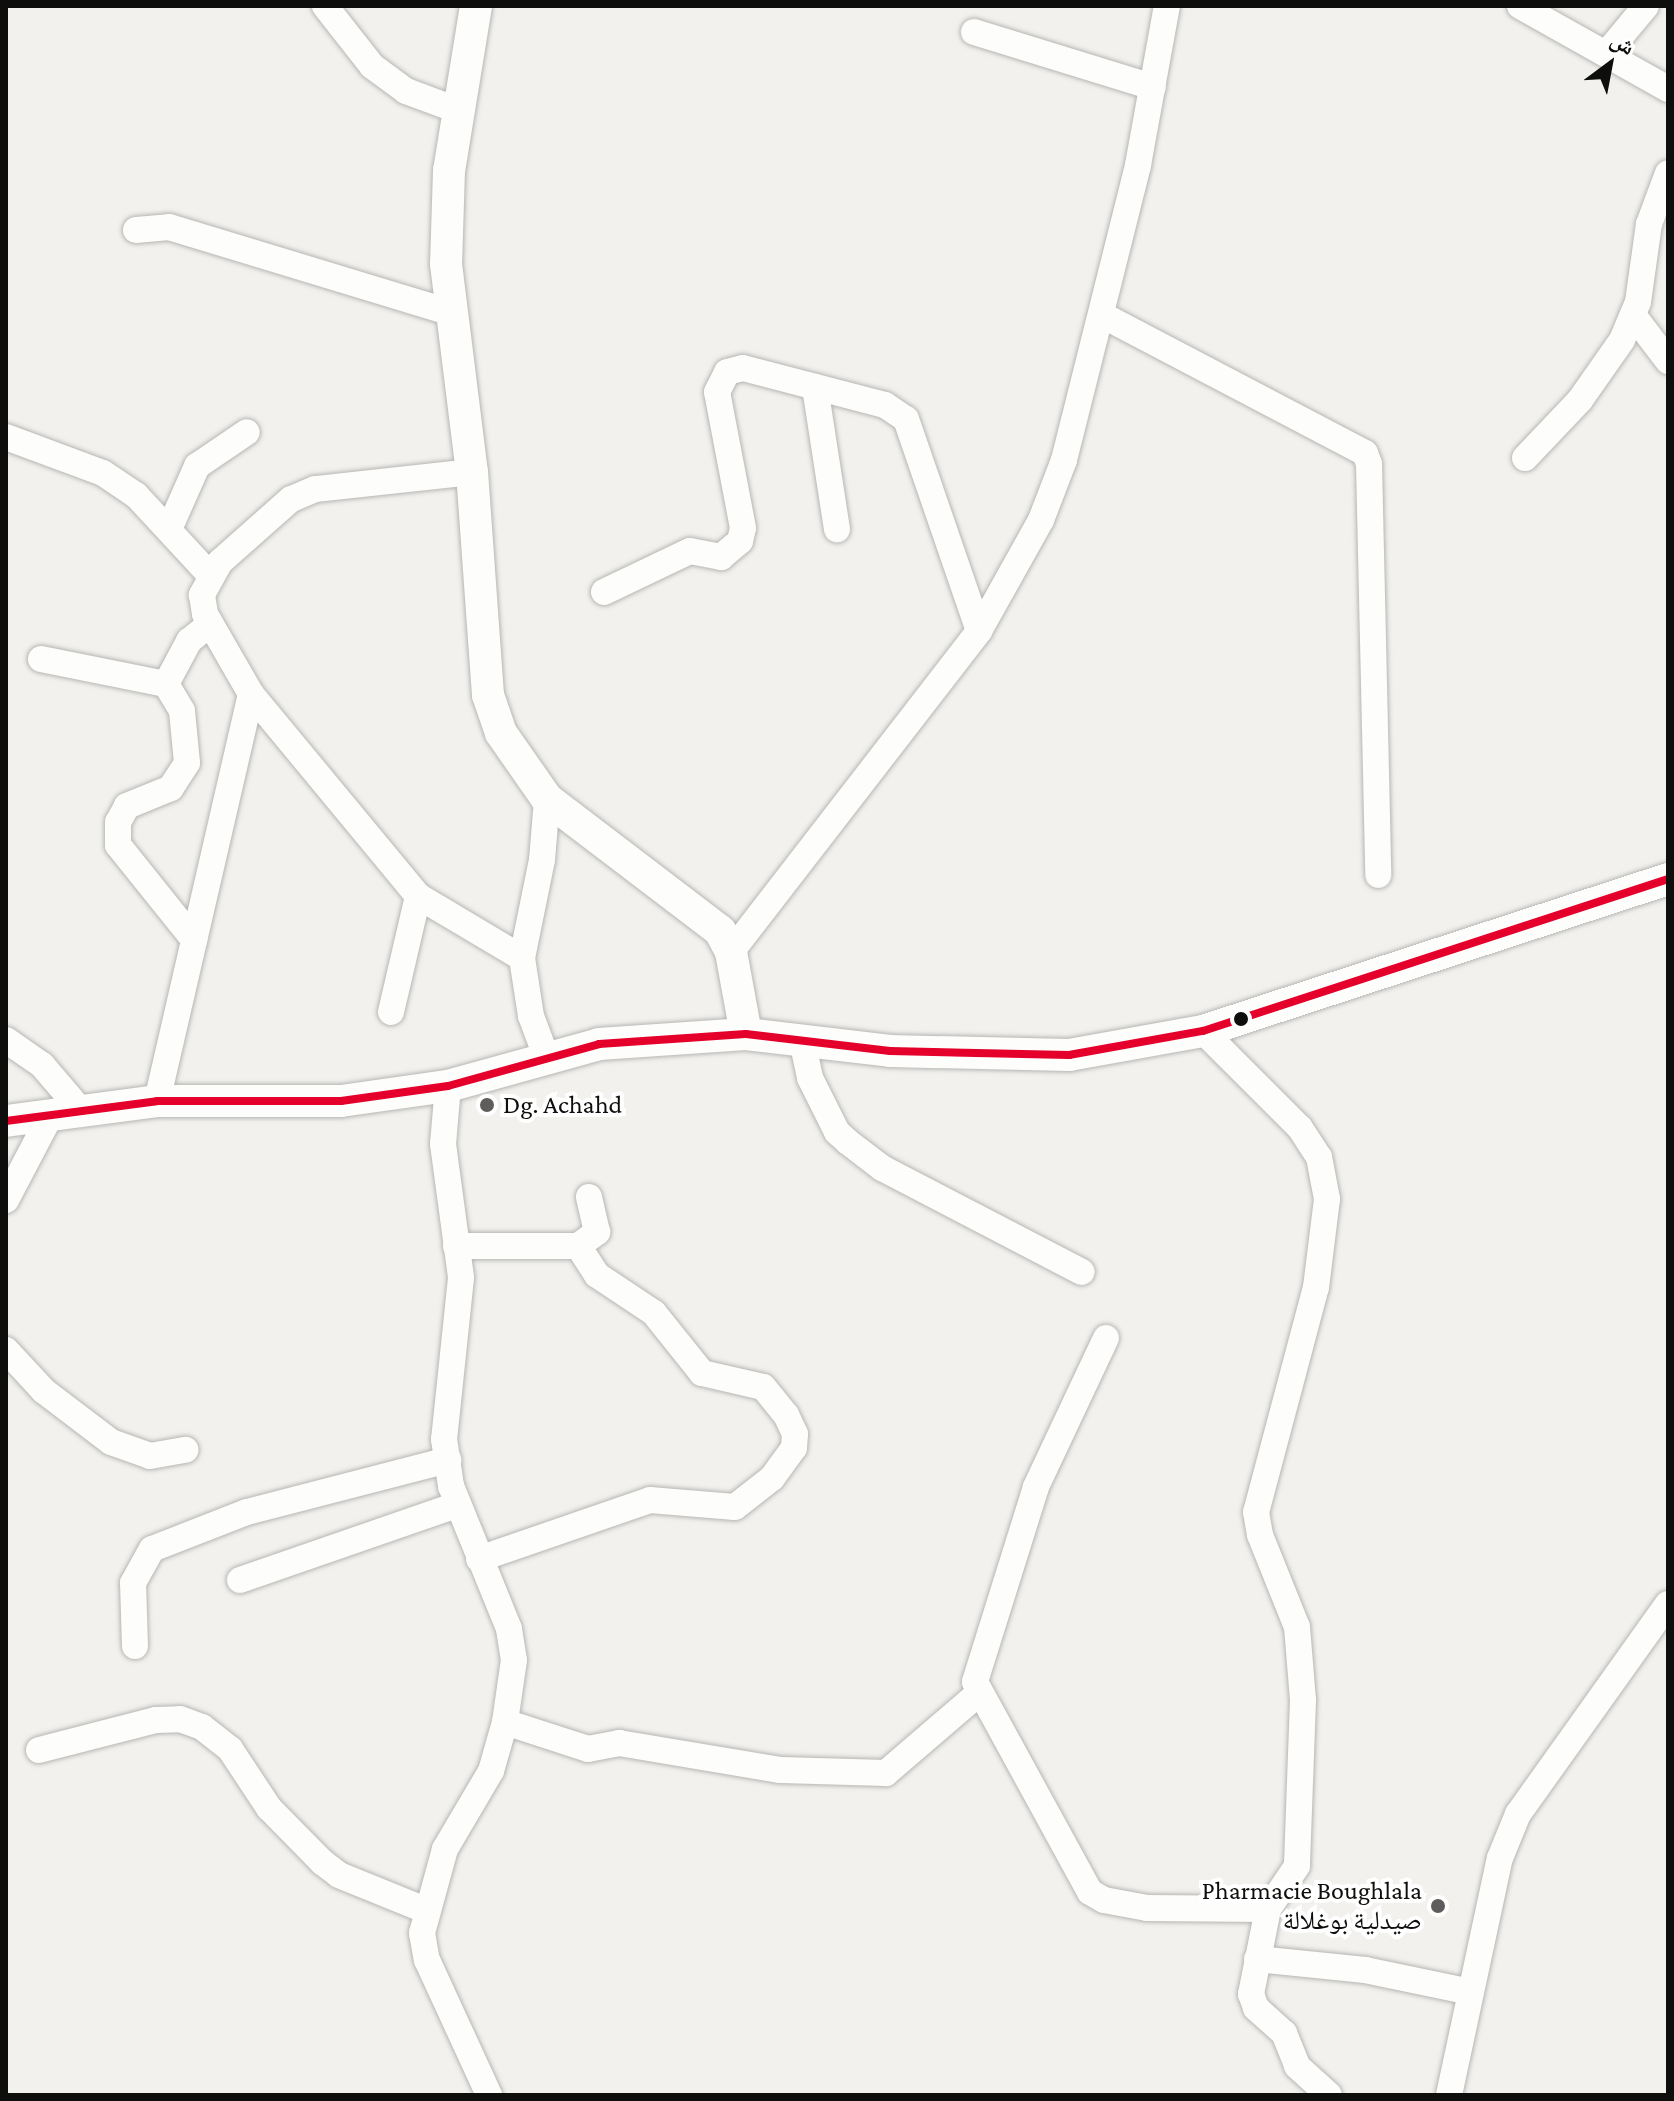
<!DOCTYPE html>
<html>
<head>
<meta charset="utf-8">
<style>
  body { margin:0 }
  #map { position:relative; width:1674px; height:2101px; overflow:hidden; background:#f2f1ee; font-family:"Crimson Pro","Noto Naskh Arabic",serif }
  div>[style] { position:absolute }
  .roads { filter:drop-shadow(0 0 2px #b7b6b4) drop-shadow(0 0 2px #b7b6b4) }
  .minor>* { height:26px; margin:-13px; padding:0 13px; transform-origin:13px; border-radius:13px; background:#fdfdfc }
  .tertiary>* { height:32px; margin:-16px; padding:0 16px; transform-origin:16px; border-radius:16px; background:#fdfdfc }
  .bus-1>* { height:8px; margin:-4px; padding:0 4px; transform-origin:4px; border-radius:4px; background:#e4002b }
  .dots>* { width:22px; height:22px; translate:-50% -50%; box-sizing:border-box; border:4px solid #fff; border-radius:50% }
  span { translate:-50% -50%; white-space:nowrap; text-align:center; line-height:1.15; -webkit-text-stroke:8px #fff; paint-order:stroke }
  .poi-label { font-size:26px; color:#0e0e0c }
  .left { translate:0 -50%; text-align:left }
  .right { translate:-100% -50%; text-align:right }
  .frame { position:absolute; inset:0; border:8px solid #0e0e0c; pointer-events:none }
  .north { position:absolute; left:1570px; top:24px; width:80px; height:80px; -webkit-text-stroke:6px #fff; paint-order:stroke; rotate:32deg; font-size:22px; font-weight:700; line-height:32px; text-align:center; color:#0e0e0c }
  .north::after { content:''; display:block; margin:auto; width:28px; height:36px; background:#0e0e0c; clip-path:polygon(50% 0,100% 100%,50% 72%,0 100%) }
</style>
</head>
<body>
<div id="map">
  <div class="roads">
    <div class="minor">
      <i style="left:325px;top:6px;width:76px;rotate:51.9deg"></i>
      <i style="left:372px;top:66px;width:42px;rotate:36.3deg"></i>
      <i style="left:406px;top:91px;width:54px;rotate:20.4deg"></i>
      <i style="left:1520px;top:6px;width:170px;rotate:29.3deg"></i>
      <i style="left:974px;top:32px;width:187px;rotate:17.1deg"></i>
      <i style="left:1606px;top:54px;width:62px;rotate:-50.2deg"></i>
      <i style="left:136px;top:230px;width:33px;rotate:-5deg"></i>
      <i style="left:169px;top:227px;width:296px;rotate:16.9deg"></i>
      <i style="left:1102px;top:315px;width:297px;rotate:27.7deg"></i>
      <i style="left:1365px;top:453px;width:12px;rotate:70deg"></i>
      <i style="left:1369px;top:464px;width:411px;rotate:88.7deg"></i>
      <i style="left:1633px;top:315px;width:58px;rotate:52.7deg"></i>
      <i style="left:815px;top:387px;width:144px;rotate:81.2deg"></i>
      <i style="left:6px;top:437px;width:103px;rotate:20.4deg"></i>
      <i style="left:103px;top:473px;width:40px;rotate:34deg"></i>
      <i style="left:136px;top:495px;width:110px;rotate:47.2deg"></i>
      <i style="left:1525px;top:458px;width:80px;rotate:-46.5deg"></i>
      <i style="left:1580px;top:400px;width:73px;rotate:-55deg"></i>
      <i style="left:1622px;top:340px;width:41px;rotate:-67.2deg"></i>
      <i style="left:1638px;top:302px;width:79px;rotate:-82deg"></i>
      <i style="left:1649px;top:224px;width:54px;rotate:-69.6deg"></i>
      <i style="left:472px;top:472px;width:158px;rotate:173.8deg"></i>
      <i style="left:315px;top:489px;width:26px;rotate:157deg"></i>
      <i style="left:291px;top:499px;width:95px;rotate:138.4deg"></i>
      <i style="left:220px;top:562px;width:38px;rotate:119deg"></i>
      <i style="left:202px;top:595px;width:19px;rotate:81deg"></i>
      <i style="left:205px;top:614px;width:92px;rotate:60.1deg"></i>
      <i style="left:251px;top:694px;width:262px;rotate:50.4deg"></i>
      <i style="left:418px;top:896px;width:121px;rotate:30.8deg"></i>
      <i style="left:170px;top:527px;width:67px;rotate:-66.1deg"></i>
      <i style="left:197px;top:466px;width:60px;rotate:-34.2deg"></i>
      <i style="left:604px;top:592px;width:95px;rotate:-25.5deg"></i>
      <i style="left:690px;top:551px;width:32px;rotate:11deg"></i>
      <i style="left:721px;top:557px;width:25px;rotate:-40deg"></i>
      <i style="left:740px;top:541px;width:13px;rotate:-77deg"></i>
      <i style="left:743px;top:528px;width:138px;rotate:-100.8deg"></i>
      <i style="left:717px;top:392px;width:22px;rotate:-63deg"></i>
      <i style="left:727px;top:372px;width:16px;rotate:-14deg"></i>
      <i style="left:743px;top:368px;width:147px;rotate:14.6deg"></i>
      <i style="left:885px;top:405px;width:25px;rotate:34deg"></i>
      <i style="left:906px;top:419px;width:224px;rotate:71deg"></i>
      <i style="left:41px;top:659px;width:127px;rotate:11.3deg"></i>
      <i style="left:166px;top:684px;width:49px;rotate:-61.9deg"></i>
      <i style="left:189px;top:641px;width:27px;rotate:-39deg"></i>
      <i style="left:166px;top:684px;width:31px;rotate:59deg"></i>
      <i style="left:182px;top:711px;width:52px;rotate:84.5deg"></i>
      <i style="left:187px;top:763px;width:30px;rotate:123deg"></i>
      <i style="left:171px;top:788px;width:48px;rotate:157.8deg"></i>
      <i style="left:127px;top:806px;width:18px;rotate:119deg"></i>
      <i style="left:118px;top:822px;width:23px;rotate:90deg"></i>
      <i style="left:118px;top:845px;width:122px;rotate:51.3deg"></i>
      <i style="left:731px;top:952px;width:406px;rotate:-52.3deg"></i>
      <i style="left:979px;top:631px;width:127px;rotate:-60.8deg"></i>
      <i style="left:1041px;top:520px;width:64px;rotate:-69deg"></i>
      <i style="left:1064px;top:460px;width:304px;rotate:-75.9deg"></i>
      <i style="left:1138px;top:165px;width:162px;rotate:-79.7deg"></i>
      <i style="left:391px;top:1012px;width:119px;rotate:-76.9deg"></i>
      <i style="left:1203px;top:1031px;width:137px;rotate:45deg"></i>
      <i style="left:1300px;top:1128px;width:35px;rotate:57deg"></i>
      <i style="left:1319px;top:1157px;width:43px;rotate:79.2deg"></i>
      <i style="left:1327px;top:1199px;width:89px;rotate:97.1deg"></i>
      <i style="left:1316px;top:1287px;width:233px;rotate:104.9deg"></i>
      <i style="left:1256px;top:1512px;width:23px;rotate:80deg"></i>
      <i style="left:1260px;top:1535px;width:99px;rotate:68.1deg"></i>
      <i style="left:1297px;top:1627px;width:73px;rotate:85.3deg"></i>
      <i style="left:1303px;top:1700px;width:166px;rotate:92.1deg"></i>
      <i style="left:1297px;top:1866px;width:52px;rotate:124deg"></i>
      <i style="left:1268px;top:1909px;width:87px;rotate:101.3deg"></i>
      <i style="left:1251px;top:1994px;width:15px;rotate:70deg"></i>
      <i style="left:1256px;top:2008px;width:38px;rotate:42deg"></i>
      <i style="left:1284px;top:2033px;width:35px;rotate:68deg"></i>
      <i style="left:1297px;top:2066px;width:43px;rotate:42.2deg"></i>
      <i style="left:6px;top:1040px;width:44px;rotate:34.8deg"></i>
      <i style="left:42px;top:1065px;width:63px;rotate:49.5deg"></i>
      <i style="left:802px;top:1040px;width:39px;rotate:78deg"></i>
      <i style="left:810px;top:1078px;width:60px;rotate:63.4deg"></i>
      <i style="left:837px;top:1132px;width:15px;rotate:42deg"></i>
      <i style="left:848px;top:1142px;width:43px;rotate:37.4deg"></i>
      <i style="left:882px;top:1168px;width:225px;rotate:27.5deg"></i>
      <i style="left:546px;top:1056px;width:43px;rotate:-110.6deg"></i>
      <i style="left:531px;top:1016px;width:59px;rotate:-98.8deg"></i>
      <i style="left:522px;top:958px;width:100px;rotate:-78.5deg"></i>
      <i style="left:542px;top:860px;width:61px;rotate:-85.3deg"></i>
      <i style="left:448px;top:1086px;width:58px;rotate:94.9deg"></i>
      <i style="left:443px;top:1144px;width:135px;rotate:82.3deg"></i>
      <i style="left:461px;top:1278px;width:162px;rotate:96deg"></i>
      <i style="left:444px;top:1439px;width:48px;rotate:81.5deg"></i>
      <i style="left:451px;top:1486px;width:154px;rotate:67.9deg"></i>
      <i style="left:509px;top:1629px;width:31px;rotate:81deg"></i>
      <i style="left:514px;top:1660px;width:63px;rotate:98.3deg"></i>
      <i style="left:505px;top:1722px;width:51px;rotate:105.9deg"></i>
      <i style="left:491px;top:1771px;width:91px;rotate:120.5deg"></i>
      <i style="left:445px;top:1849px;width:87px;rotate:105.3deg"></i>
      <i style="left:422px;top:1933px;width:27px;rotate:80deg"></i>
      <i style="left:427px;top:1960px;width:149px;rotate:65.3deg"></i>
      <i style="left:157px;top:1101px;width:418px;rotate:-77deg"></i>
      <i style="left:6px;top:1200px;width:93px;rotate:-62.3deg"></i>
      <i style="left:456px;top:1246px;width:122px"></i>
      <i style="left:578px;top:1246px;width:24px;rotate:-36deg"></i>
      <i style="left:597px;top:1232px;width:36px;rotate:-103deg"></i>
      <i style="left:1106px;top:1338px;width:165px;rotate:115.2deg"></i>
      <i style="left:1036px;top:1487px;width:204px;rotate:107.4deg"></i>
      <i style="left:975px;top:1682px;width:239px;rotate:61.3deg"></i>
      <i style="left:1090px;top:1892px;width:16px;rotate:30deg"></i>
      <i style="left:1104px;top:1900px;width:44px;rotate:10.5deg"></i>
      <i style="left:1147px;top:1908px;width:121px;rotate:0.5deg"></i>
      <i style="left:6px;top:1350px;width:56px;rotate:47.2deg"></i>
      <i style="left:44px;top:1391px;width:84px;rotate:37.3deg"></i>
      <i style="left:111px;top:1442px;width:41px;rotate:19.7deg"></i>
      <i style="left:150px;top:1456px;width:36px;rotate:-10deg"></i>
      <i style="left:479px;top:1559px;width:181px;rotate:-19deg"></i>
      <i style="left:650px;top:1500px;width:85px;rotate:4.7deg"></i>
      <i style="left:735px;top:1507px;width:47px;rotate:-38.1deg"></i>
      <i style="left:772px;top:1478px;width:37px;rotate:-54deg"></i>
      <i style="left:794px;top:1448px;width:14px;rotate:-86deg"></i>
      <i style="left:795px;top:1434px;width:21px;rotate:-115deg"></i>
      <i style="left:786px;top:1415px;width:36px;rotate:-129deg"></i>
      <i style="left:763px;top:1387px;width:63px;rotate:-167.1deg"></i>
      <i style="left:702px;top:1373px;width:77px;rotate:-128.7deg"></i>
      <i style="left:654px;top:1313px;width:69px;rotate:-146.3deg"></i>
      <i style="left:597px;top:1275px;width:35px;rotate:-123deg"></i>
      <i style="left:240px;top:1580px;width:230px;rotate:-19.1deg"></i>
      <i style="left:135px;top:1646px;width:63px;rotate:-91.8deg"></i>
      <i style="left:133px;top:1583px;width:39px;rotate:-61deg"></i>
      <i style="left:152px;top:1549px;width:102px;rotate:-21.3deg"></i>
      <i style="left:247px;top:1512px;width:208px;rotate:-14.5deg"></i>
      <i style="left:505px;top:1722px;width:87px;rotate:18deg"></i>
      <i style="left:588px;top:1749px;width:32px;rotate:-11deg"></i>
      <i style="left:619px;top:1743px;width:164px;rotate:9.5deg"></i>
      <i style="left:781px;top:1770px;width:105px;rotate:1.6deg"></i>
      <i style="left:886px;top:1773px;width:123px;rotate:-40.7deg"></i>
      <i style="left:39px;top:1750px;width:121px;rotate:-14.4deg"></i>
      <i style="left:156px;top:1720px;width:24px;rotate:-2deg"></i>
      <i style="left:180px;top:1719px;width:23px;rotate:20deg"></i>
      <i style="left:202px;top:1727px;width:36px;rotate:38deg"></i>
      <i style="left:230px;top:1749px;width:71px;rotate:56.5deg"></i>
      <i style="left:269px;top:1808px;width:76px;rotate:45.5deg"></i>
      <i style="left:322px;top:1862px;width:21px;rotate:37deg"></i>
      <i style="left:339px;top:1875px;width:93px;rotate:22.1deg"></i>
      <i style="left:1257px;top:1959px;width:109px;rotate:5.8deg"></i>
      <i style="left:1365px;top:1970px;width:108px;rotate:11.7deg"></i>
      <i style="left:1449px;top:2095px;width:242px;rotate:-77.9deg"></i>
      <i style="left:1500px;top:1858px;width:48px;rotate:-67.8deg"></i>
      <i style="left:1518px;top:1814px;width:258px;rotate:-54.5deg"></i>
    </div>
    <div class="tertiary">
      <i style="left:476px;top:6px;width:166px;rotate:99.3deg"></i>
      <i style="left:449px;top:170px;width:94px;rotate:91.8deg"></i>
      <i style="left:446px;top:264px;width:210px;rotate:82.9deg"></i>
      <i style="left:472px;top:472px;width:224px;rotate:85.9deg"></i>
      <i style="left:488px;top:695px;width:40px;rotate:71.1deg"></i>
      <i style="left:501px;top:733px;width:80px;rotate:55.1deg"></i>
      <i style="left:547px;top:799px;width:218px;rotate:37.3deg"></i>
      <i style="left:720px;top:931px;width:24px;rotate:62deg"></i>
      <i style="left:731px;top:952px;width:83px;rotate:79.6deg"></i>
      <i style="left:6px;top:1121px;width:152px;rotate:-7.5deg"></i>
      <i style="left:157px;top:1101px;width:184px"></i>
      <i style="left:341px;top:1101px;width:108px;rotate:-8deg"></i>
      <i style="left:448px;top:1086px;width:157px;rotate:-15.5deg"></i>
      <i style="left:599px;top:1044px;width:147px;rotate:-3.9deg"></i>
      <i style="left:746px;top:1034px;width:145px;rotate:6.7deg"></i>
      <i style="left:890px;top:1051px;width:179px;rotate:1.3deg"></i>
      <i style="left:1069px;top:1055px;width:136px;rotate:-10.2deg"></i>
      <i style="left:1203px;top:1031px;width:489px;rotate:-18.1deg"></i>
    </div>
  </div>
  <div class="bus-1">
    <i style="left:6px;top:1121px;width:152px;rotate:-7.5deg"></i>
    <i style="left:157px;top:1101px;width:184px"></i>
    <i style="left:341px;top:1101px;width:108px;rotate:-8deg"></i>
    <i style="left:448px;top:1086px;width:157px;rotate:-15.5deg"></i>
    <i style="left:599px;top:1044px;width:147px;rotate:-3.9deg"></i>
    <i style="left:746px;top:1034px;width:145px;rotate:6.7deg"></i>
    <i style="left:890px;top:1051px;width:179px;rotate:1.3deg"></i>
    <i style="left:1069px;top:1055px;width:136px;rotate:-10.2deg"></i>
    <i style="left:1203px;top:1031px;width:489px;rotate:-18.1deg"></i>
  </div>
  <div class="dots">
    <i style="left:1241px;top:1019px;background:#0e0e0c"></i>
    <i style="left:487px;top:1105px;background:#5e5d5b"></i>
    <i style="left:1438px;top:1906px;background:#5e5d5b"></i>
  </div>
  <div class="poi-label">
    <span class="left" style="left:503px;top:1105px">Dg. Achahd</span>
    <span class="right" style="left:1422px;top:1906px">Pharmacie Boughlala<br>صيدلية بوغلالة</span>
  </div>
  <div class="frame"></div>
  <div class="north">ش</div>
</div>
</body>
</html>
